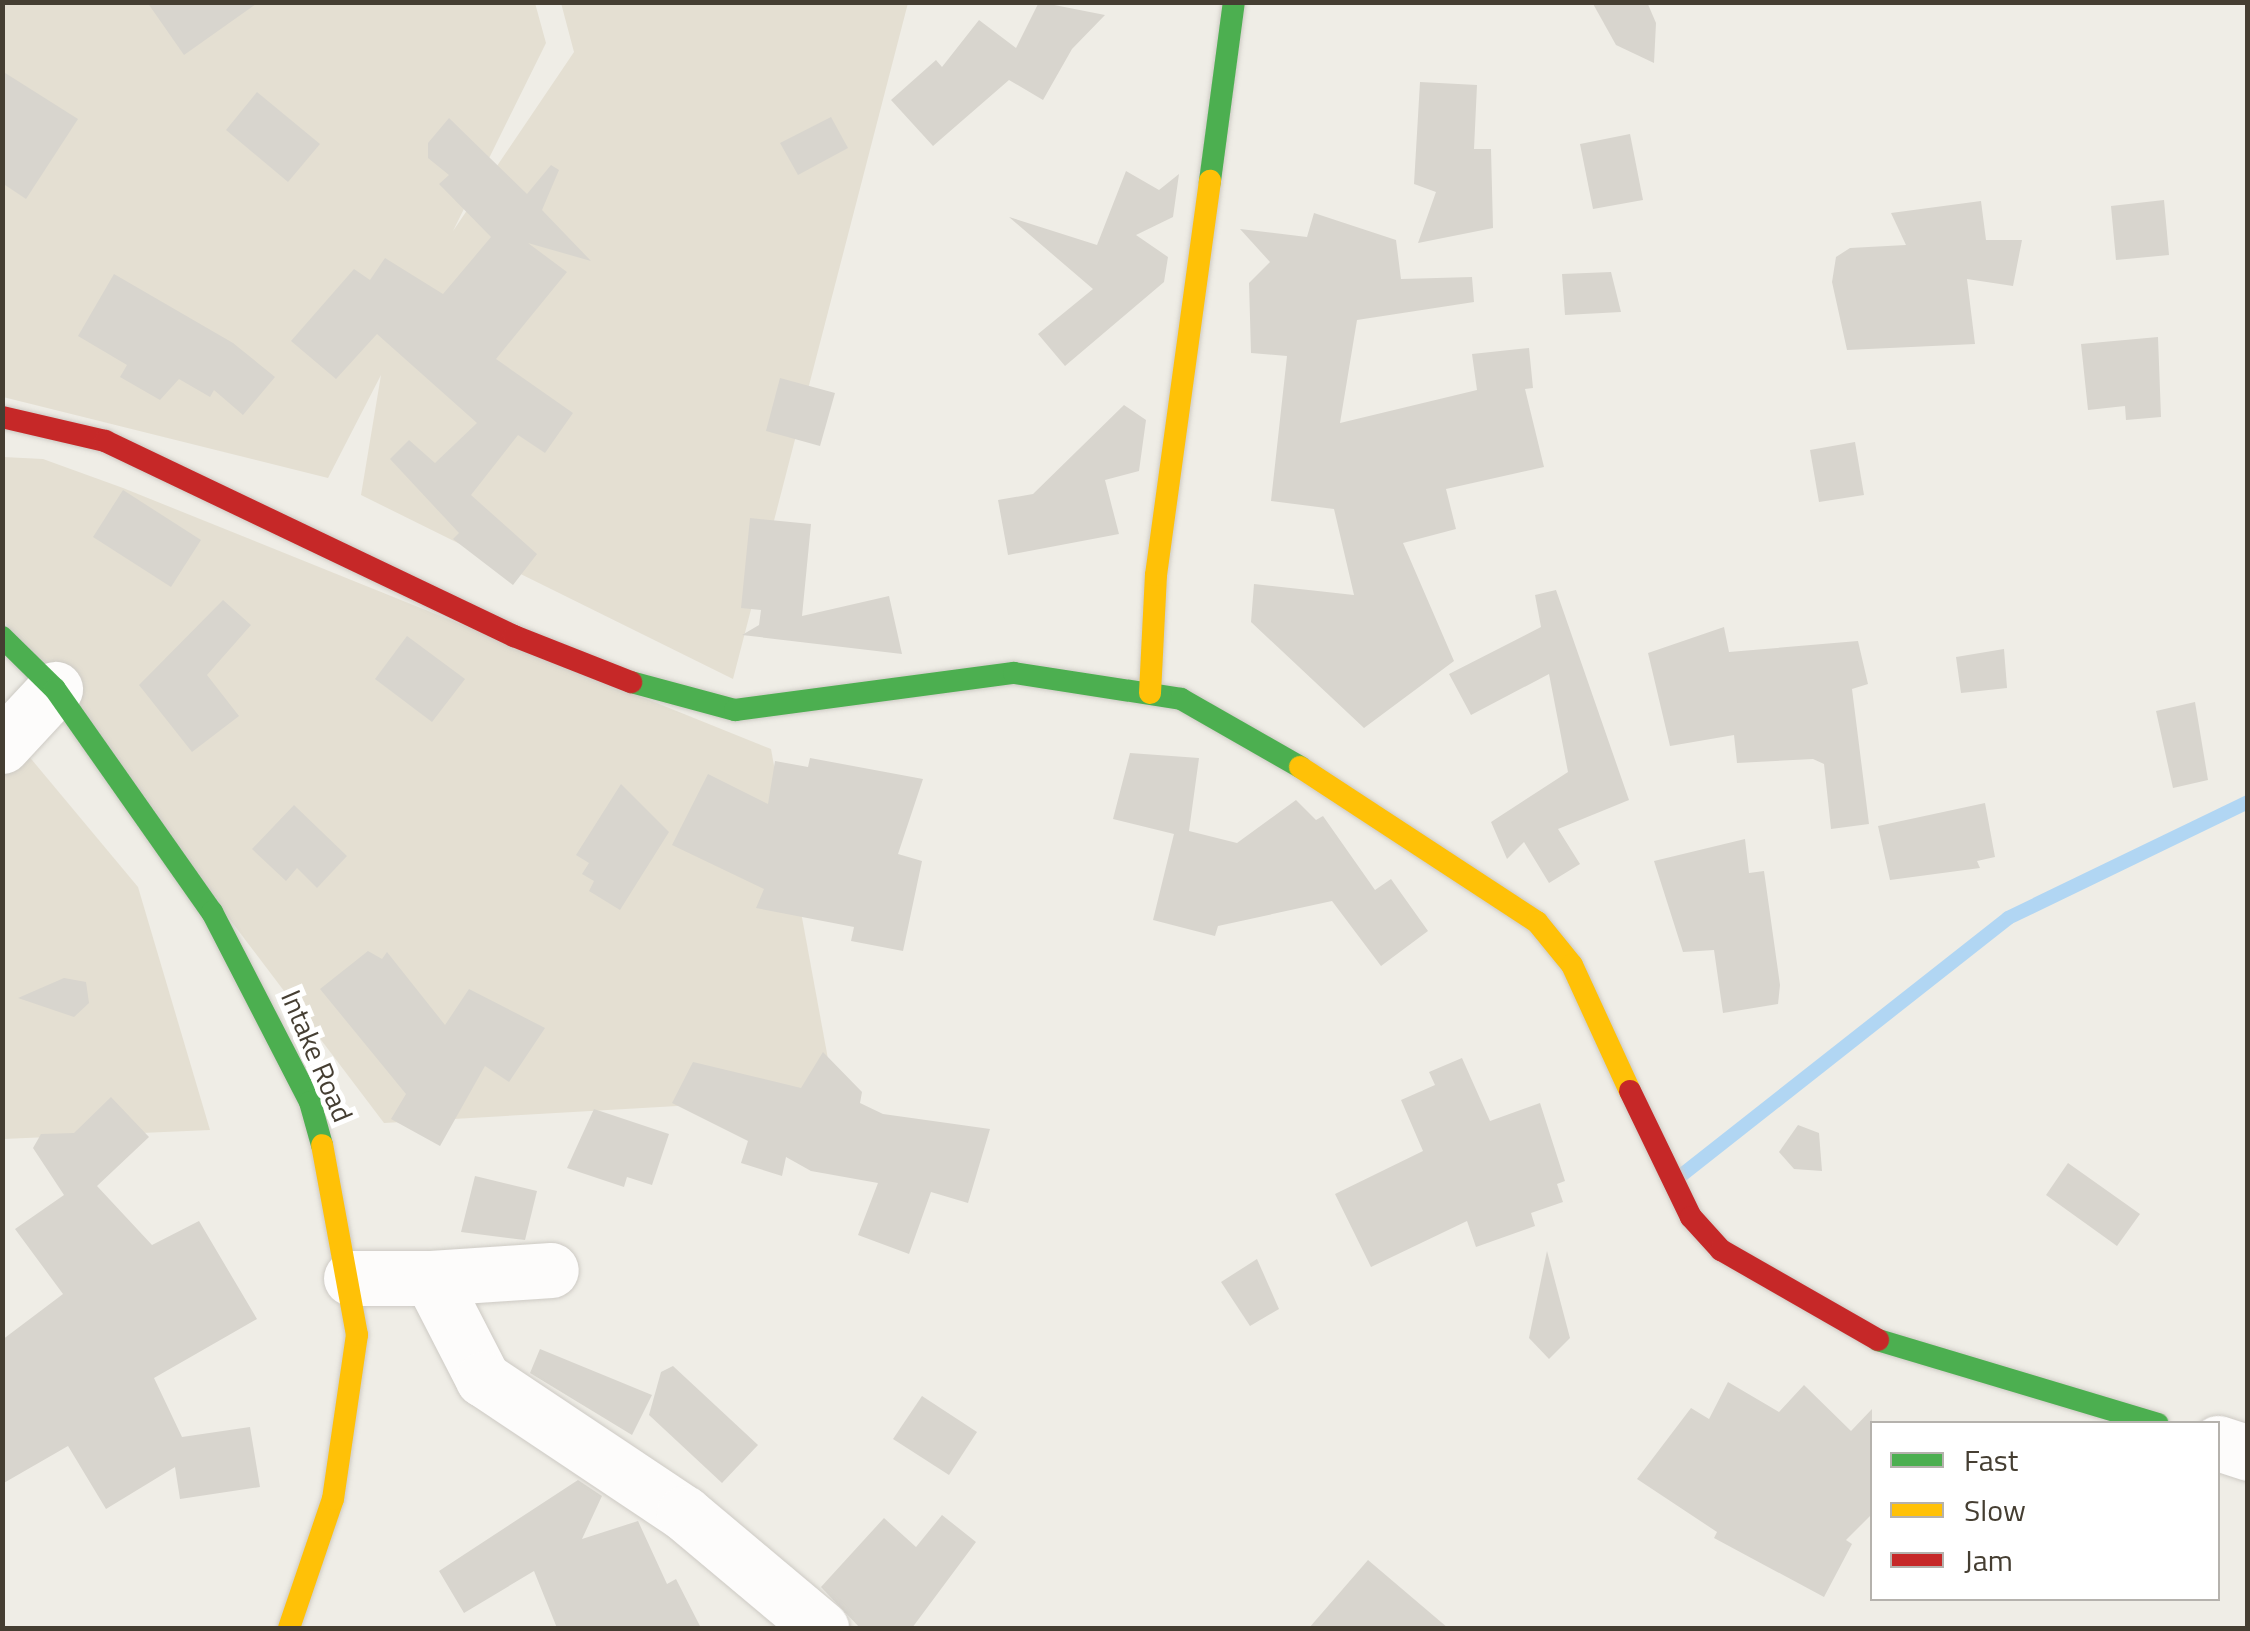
<!DOCTYPE html>
<html>
<head>
<meta charset="utf-8">
<style>
  body { margin:0 }
  #map { position:relative; width:2250px; height:1631px; overflow:hidden; background:#efede6; font-family:"Titillium Web",sans-serif }
  div>[style] { position:absolute }
  .residential>* { inset:0; background:#e4dfd2 }
  .stream>* { height:14px; margin:-7px; padding:0 7px; transform-origin:7px; border-radius:7px; background:#b1d6f3 }
  .building>* { inset:0; background:#d8d5ce }
  .roads { filter:drop-shadow(0 0 2px #cdcac4) drop-shadow(0 0 2px #cdcac4) }
  .street>* { height:55px; margin:-27.5px; padding:0 27.5px; transform-origin:27.5px; border-radius:27.5px; background:#fdfcfb }
  .fast>* { height:22px; margin:-11px; padding:0 11px; transform-origin:11px; border-radius:11px; background:#4caf50 }
  .slow>* { height:22px; margin:-11px; padding:0 11px; transform-origin:11px; border-radius:11px; background:#ffc107 }
  .jam>* { height:22px; margin:-11px; padding:0 11px; transform-origin:11px; border-radius:11px; background:#c62828 }
  span { translate:-50% -50%; white-space:nowrap; text-align:center; line-height:1.15; -webkit-text-stroke:10px #fff; paint-order:stroke }
  .street-label { font-size:28px; color:#453e32 }
  .frame { position:absolute; inset:0; border:5px solid #453e32; pointer-events:none }
  .legend { position:absolute; left:1870px; top:1421px; width:350px; height:180px; box-sizing:border-box; background:#fff; border:2px solid #b5b2ad; margin:0; padding:12px 18px; list-style:none; font-size:30px; color:#453e32 }
  .legend li { display:flex; align-items:center; gap:20px; height:50px }
  .legend b { width:50px; border:2px solid #b5b2ad }
</style>
</head>
<body>
<div id="map">
  <div class="residential">
    <i style="clip-path:polygon(3px 3px,535px 3px,546px 43px,453px 231px,574px 52px,561px 3px,908px 3px,733px 679px,361px 495px,381px 375px,328px 478px,3px 397px)"></i>
    <i style="clip-path:polygon(3px 457px,43px 459px,123px 488px,771px 749px,835px 1097px,384px 1123px,3px 620px)"></i>
    <i style="clip-path:polygon(2px 724px,138px 887px,210px 1130px,3px 1139px)"></i>
  </div>
  <div class="stream">
    <i style="left:1683px;top:1174px;width:414px;rotate:-38.2deg"></i>
    <i style="left:2008px;top:918px;width:267px;rotate:-25.8deg"></i>
  </div>
  <div class="building">
    <i style="clip-path:polygon(147px 2px,259px 2px,184px 55px)"></i>
    <i style="clip-path:polygon(1039px 2px,1105px 15px,1072px 49px,1043px 100px,1009px 80px,933px 146px,891px 100px,936px 60px,942px 67px,979px 20px,1016px 48px)"></i>
    <i style="clip-path:polygon(1592px 2px,1647px 2px,1656px 23px,1654px 63px,1616px 45px)"></i>
    <i style="clip-path:polygon(2px 71px,78px 119px,26px 199px,2px 183px)"></i>
    <i style="clip-path:polygon(1420px 82px,1477px 85px,1474px 149px,1491px 149px,1493px 228px,1418px 243px,1436px 192px,1414px 184px)"></i>
    <i style="clip-path:polygon(257px 92px,320px 144px,288px 182px,226px 130px)"></i>
    <i style="clip-path:polygon(831px 117px,848px 148px,798px 175px,780px 143px)"></i>
    <i style="clip-path:polygon(449px 118px,527px 194px,551px 165px,559px 170px,542px 210px,591px 261px,528px 243px,567px 272px,496px 359px,573px 413px,545px 453px,518px 435px,471px 495px,537px 554px,513px 585px,453px 539px,459px 533px,390px 459px,409px 440px,435px 463px,477px 423px,377px 334px,336px 379px,291px 341px,354px 269px,370px 280px,385px 258px,443px 294px,491px 237px,439px 184px,449px 175px,428px 158px,428px 143px)"></i>
    <i style="clip-path:polygon(1630px 134px,1643px 200px,1593px 209px,1580px 144px)"></i>
    <i style="clip-path:polygon(1126px 171px,1159px 190px,1179px 174px,1173px 217px,1136px 235px,1168px 257px,1164px 282px,1065px 366px,1038px 334px,1093px 289px,1009px 217px,1097px 245px)"></i>
    <i style="clip-path:polygon(2164px 200px,2169px 255px,2116px 260px,2111px 206px)"></i>
    <i style="clip-path:polygon(1981px 201px,1986px 240px,2022px 240px,2013px 286px,1967px 279px,1975px 344px,1847px 350px,1832px 282px,1836px 257px,1850px 248px,1906px 245px,1891px 213px)"></i>
    <i style="clip-path:polygon(1314px 213px,1396px 240px,1401px 279px,1472px 277px,1474px 302px,1357px 320px,1340px 423px,1477px 390px,1472px 354px,1529px 348px,1533px 388px,1525px 389px,1544px 467px,1446px 489px,1456px 529px,1403px 543px,1454px 661px,1364px 728px,1251px 622px,1254px 584px,1354px 595px,1334px 509px,1271px 501px,1287px 356px,1251px 353px,1249px 283px,1270px 262px,1240px 229px,1307px 237px)"></i>
    <i style="clip-path:polygon(1611px 272px,1621px 312px,1565px 315px,1562px 274px)"></i>
    <i style="clip-path:polygon(114px 274px,233px 343px,275px 377px,243px 415px,214px 390px,210px 397px,179px 379px,160px 400px,120px 377px,127px 365px,78px 336px)"></i>
    <i style="clip-path:polygon(2158px 337px,2161px 417px,2126px 420px,2125px 406px,2088px 410px,2081px 344px)"></i>
    <i style="clip-path:polygon(780px 378px,835px 393px,820px 446px,766px 431px)"></i>
    <i style="clip-path:polygon(1124px 405px,1146px 420px,1139px 471px,1105px 480px,1119px 534px,1008px 555px,998px 500px,1033px 494px)"></i>
    <i style="clip-path:polygon(1855px 442px,1864px 495px,1819px 502px,1810px 450px)"></i>
    <i style="clip-path:polygon(123px 490px,201px 540px,171px 587px,93px 537px)"></i>
    <i style="clip-path:polygon(750px 518px,811px 524px,802px 616px,889px 596px,902px 654px,742px 635px,759px 625px,761px 610px,741px 608px)"></i>
    <i style="clip-path:polygon(1556px 590px,1629px 800px,1558px 829px,1580px 864px,1549px 883px,1524px 842px,1507px 859px,1491px 822px,1568px 772px,1549px 674px,1471px 715px,1449px 674px,1541px 627px,1535px 595px)"></i>
    <i style="clip-path:polygon(223px 600px,251px 625px,207px 675px,239px 716px,192px 752px,139px 685px)"></i>
    <i style="clip-path:polygon(1724px 627px,1729px 652px,1858px 641px,1868px 684px,1852px 689px,1869px 824px,1831px 829px,1824px 764px,1813px 759px,1737px 763px,1734px 735px,1670px 746px,1648px 653px)"></i>
    <i style="clip-path:polygon(407px 636px,465px 679px,432px 722px,375px 679px)"></i>
    <i style="clip-path:polygon(2004px 649px,2007px 688px,1961px 693px,1956px 657px)"></i>
    <i style="clip-path:polygon(2195px 702px,2208px 780px,2173px 788px,2156px 711px)"></i>
    <i style="clip-path:polygon(1130px 753px,1199px 758px,1189px 831px,1237px 843px,1296px 800px,1316px 820px,1323px 816px,1375px 890px,1391px 879px,1428px 931px,1381px 966px,1332px 901px,1218px 926px,1215px 936px,1153px 920px,1174px 834px,1113px 819px)"></i>
    <i style="clip-path:polygon(810px 758px,923px 779px,898px 854px,922px 861px,903px 951px,851px 941px,854px 927px,756px 908px,764px 889px,672px 845px,708px 774px,768px 804px,775px 761px,808px 767px)"></i>
    <i style="clip-path:polygon(621px 784px,669px 832px,620px 910px,589px 891px,594px 881px,582px 874px,589px 863px,576px 855px)"></i>
    <i style="clip-path:polygon(1985px 803px,1995px 857px,1977px 861px,1980px 868px,1890px 880px,1878px 826px)"></i>
    <i style="clip-path:polygon(294px 805px,347px 856px,317px 888px,297px 868px,286px 881px,252px 849px)"></i>
    <i style="clip-path:polygon(1745px 839px,1749px 873px,1764px 871px,1780px 985px,1778px 1004px,1723px 1013px,1714px 950px,1683px 952px,1654px 861px)"></i>
    <i style="clip-path:polygon(368px 951px,382px 959px,387px 952px,445px 1025px,469px 989px,545px 1028px,509px 1082px,485px 1066px,440px 1146px,391px 1119px,406px 1094px,320px 989px)"></i>
    <i style="clip-path:polygon(64px 978px,86px 982px,89px 1003px,74px 1017px,18px 998px)"></i>
    <i style="clip-path:polygon(823px 1052px,862px 1092px,860px 1103px,883px 1114px,990px 1129px,968px 1203px,931px 1192px,909px 1254px,858px 1235px,878px 1183px,811px 1171px,786px 1157px,782px 1176px,741px 1163px,748px 1141px,672px 1103px,693px 1062px,801px 1088px)"></i>
    <i style="clip-path:polygon(1462px 1058px,1490px 1121px,1540px 1103px,1565px 1181px,1557px 1184px,1563px 1202px,1531px 1213px,1535px 1226px,1476px 1247px,1467px 1221px,1371px 1267px,1335px 1194px,1423px 1151px,1401px 1100px,1435px 1085px,1429px 1072px)"></i>
    <i style="clip-path:polygon(111px 1097px,149px 1137px,97px 1186px,152px 1245px,199px 1221px,257px 1319px,154px 1378px,182px 1437px,250px 1427px,260px 1487px,180px 1499px,175px 1467px,106px 1509px,68px 1446px,2px 1484px,2px 1340px,63px 1294px,15px 1229px,64px 1195px,33px 1148px,41px 1134px,74px 1133px)"></i>
    <i style="clip-path:polygon(594px 1109px,669px 1134px,652px 1185px,627px 1177px,624px 1187px,567px 1168px)"></i>
    <i style="clip-path:polygon(1798px 1125px,1819px 1133px,1822px 1171px,1794px 1169px,1779px 1152px)"></i>
    <i style="clip-path:polygon(2068px 1163px,2140px 1214px,2117px 1246px,2046px 1195px)"></i>
    <i style="clip-path:polygon(475px 1176px,537px 1191px,525px 1240px,461px 1232px)"></i>
    <i style="clip-path:polygon(1547px 1251px,1570px 1338px,1549px 1359px,1529px 1338px)"></i>
    <i style="clip-path:polygon(1257px 1259px,1279px 1309px,1250px 1326px,1221px 1282px)"></i>
    <i style="clip-path:polygon(540px 1349px,652px 1395px,632px 1435px,530px 1373px)"></i>
    <i style="clip-path:polygon(673px 1366px,758px 1445px,722px 1483px,649px 1415px,661px 1372px)"></i>
    <i style="clip-path:polygon(1728px 1382px,1779px 1412px,1804px 1385px,1851px 1431px,1872px 1409px,1872px 1514px,1846px 1540px,1852px 1544px,1824px 1597px,1714px 1538px,1717px 1532px,1637px 1479px,1691px 1408px,1709px 1419px)"></i>
    <i style="clip-path:polygon(922px 1396px,977px 1432px,949px 1475px,893px 1439px)"></i>
    <i style="clip-path:polygon(578px 1480px,602px 1496px,582px 1539px,638px 1521px,667px 1584px,676px 1579px,701px 1628px,557px 1628px,534px 1571px,464px 1613px,439px 1571px)"></i>
    <i style="clip-path:polygon(942px 1515px,976px 1542px,912px 1628px,860px 1628px,821px 1587px,884px 1518px,916px 1547px)"></i>
    <i style="clip-path:polygon(1368px 1560px,1448px 1628px,1309px 1628px)"></i>
  </div>
  <div class="roads">
    <div class="street">
      <i style="left:2px;top:746px;width:78px;rotate:-47.1deg"></i>
      <i style="left:351px;top:1278px;width:80px"></i>
      <i style="left:431px;top:1278px;width:114px;rotate:62.8deg"></i>
      <i style="left:483px;top:1379px;width:242px;rotate:33.7deg"></i>
      <i style="left:684px;top:1513px;width:179px;rotate:40deg"></i>
      <i style="left:431px;top:1278px;width:120px;rotate:-3.8deg"></i>
      <i style="left:2218px;top:1443px;width:32px;rotate:18deg"></i>
    </div>
    <div class="fast">
      <i style="left:1210px;top:181px;width:181px;rotate:-82.4deg"></i>
      <i style="left:2px;top:637px;width:74px;rotate:44.5deg"></i>
      <i style="left:55px;top:689px;width:273px;rotate:54.9deg"></i>
      <i style="left:212px;top:912px;width:214px;rotate:62.7deg"></i>
      <i style="left:310px;top:1102px;width:45px;rotate:74.4deg"></i>
      <i style="left:631px;top:682px;width:108px;rotate:15.1deg"></i>
      <i style="left:735px;top:710px;width:281px;rotate:-7.6deg"></i>
      <i style="left:1014px;top:673px;width:169px;rotate:8.8deg"></i>
      <i style="left:1181px;top:699px;width:137px;rotate:29.7deg"></i>
      <i style="left:1878px;top:1340px;width:292px;rotate:16.7deg"></i>
    </div>
    <div class="slow">
      <i style="left:1150px;top:693px;width:118px;rotate:-87.1deg"></i>
      <i style="left:1156px;top:575px;width:398px;rotate:-82.2deg"></i>
      <i style="left:1300px;top:767px;width:283px;rotate:33.2deg"></i>
      <i style="left:1537px;top:922px;width:55px;rotate:50.9deg"></i>
      <i style="left:1572px;top:965px;width:139px;rotate:65.3deg"></i>
      <i style="left:289px;top:1628px;width:136px;rotate:-71.2deg"></i>
      <i style="left:333px;top:1499px;width:166px;rotate:-81.7deg"></i>
      <i style="left:357px;top:1335px;width:193px;rotate:-100.4deg"></i>
    </div>
    <div class="jam">
      <i style="left:2px;top:417px;width:106px;rotate:13.1deg"></i>
      <i style="left:105px;top:441px;width:453px;rotate:25.5deg"></i>
      <i style="left:514px;top:636px;width:126px;rotate:21.5deg"></i>
      <i style="left:1630px;top:1091px;width:140px;rotate:64.2deg"></i>
      <i style="left:1691px;top:1217px;width:45px;rotate:47.7deg"></i>
      <i style="left:1721px;top:1250px;width:181px;rotate:29.8deg"></i>
    </div>
  </div>
  <div class="street-label">
    <span style="left:317px;top:1056px;rotate:67deg">Intake Road</span>
  </div>
  <div class="frame"></div>
  <ul class="legend">
  <li><b style="height:12px;background:#4caf50"></b>Fast</li>
  <li><b style="height:12px;background:#ffc107"></b>Slow</li>
  <li><b style="height:12px;background:#c62828"></b>Jam</li>
  </ul>
</div>
</body>
</html>
